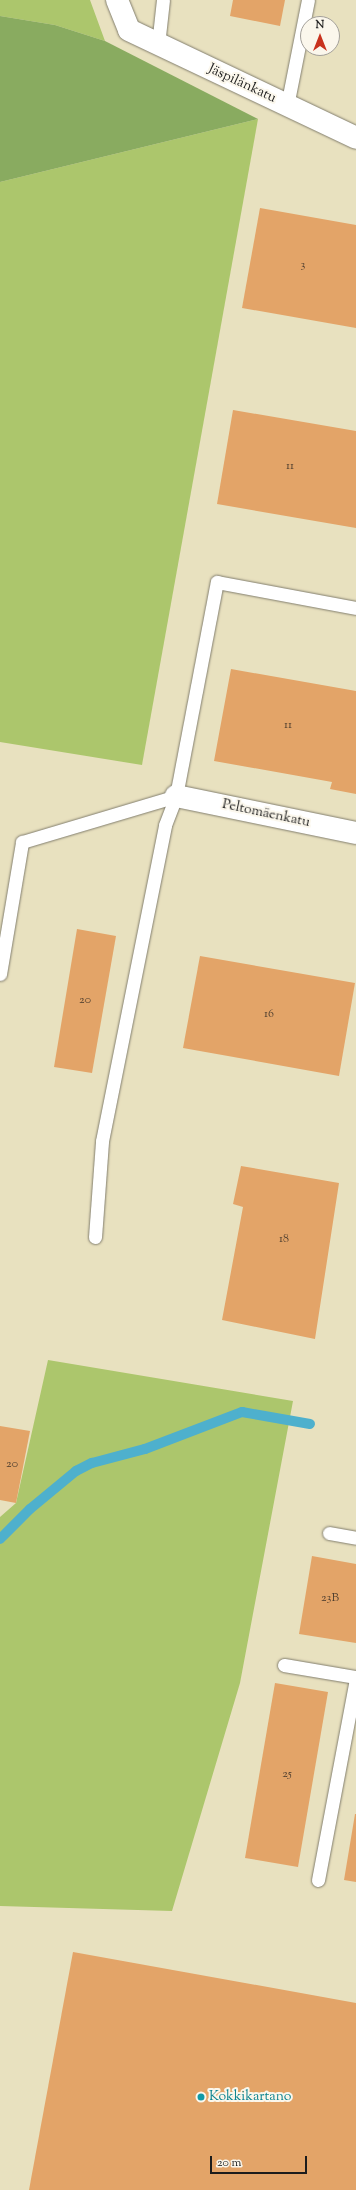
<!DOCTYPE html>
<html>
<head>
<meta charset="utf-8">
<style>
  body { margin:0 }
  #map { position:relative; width:356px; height:2190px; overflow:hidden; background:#e8e1bf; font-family:"Sorts Mill Goudy",serif }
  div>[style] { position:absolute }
  .green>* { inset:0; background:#acc66c }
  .forest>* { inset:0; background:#89ab60 }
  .stream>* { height:10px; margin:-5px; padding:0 5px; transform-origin:5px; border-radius:5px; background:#4eb0cd }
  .building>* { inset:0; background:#e3a468 }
  .roads { filter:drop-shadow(0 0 1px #827e6e) drop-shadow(0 0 1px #827e6e) }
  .lane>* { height:13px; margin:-6.5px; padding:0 6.5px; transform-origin:6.5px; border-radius:6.5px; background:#fff }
  .street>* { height:22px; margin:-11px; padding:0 11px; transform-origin:11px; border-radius:11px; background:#fff }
  .dots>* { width:11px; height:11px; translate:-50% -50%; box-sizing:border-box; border:2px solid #fbf7ec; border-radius:50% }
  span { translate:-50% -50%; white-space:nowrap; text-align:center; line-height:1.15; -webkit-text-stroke:4px #fbf7ec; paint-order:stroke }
  .number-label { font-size:12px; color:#4e3e2f }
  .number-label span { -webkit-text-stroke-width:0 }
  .street-label { font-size:14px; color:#1c1c1c }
  .culture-label { font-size:14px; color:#0d838f }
  .left { translate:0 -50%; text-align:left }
  .north { position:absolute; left:300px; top:16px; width:40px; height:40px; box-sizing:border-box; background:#fbf7ec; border:1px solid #a29f99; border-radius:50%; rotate:0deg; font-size:11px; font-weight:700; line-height:16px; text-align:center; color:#1c1c1c }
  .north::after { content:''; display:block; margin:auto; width:14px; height:18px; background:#c8321e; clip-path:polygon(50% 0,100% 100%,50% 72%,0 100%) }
  .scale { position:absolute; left:210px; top:2156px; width:97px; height:18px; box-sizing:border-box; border:2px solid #1c1c1c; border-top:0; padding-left:5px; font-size:12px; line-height:14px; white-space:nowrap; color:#1c1c1c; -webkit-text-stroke:3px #fbf7ec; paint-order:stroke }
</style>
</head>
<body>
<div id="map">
  <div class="green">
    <i style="clip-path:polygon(0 0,90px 0,105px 41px,55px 25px,0 16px)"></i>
    <i style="clip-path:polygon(258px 119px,142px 765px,0 742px,0 182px)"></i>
    <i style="clip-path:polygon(48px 1360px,293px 1401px,240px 1683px,172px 1911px,0 1906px,0 1517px,16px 1503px)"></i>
  </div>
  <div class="forest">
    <i style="clip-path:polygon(0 16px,55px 25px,105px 41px,258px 119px,0 182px)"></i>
  </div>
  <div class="stream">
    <i style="left:0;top:1539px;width:42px;rotate:-45deg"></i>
    <i style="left:30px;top:1509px;width:60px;rotate:-39.6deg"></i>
    <i style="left:76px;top:1471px;width:18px;rotate:-27deg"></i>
    <i style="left:92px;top:1463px;width:55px;rotate:-14.8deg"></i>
    <i style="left:145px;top:1449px;width:104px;rotate:-20.9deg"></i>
    <i style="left:242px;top:1412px;width:69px;rotate:10deg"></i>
  </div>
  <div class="building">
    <i style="clip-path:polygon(233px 0,285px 0,280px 26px,230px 16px)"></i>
    <i style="clip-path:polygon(260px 208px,356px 225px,356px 328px,242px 308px)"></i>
    <i style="clip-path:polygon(233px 410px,356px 431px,356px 528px,217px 504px)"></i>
    <i style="clip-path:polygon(231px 669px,356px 691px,356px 794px,330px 789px,332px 782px,214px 761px)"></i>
    <i style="clip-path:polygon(77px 929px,116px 936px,92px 1073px,54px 1067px)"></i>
    <i style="clip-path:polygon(200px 956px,355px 983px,339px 1076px,183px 1048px)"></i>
    <i style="clip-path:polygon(241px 1166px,339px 1183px,315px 1339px,222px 1320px,243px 1207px,233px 1204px)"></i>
    <i style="clip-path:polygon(0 1426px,30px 1431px,16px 1503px,0 1500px)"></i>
    <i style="clip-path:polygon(312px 1556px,356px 1564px,356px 1643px,299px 1634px)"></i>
    <i style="clip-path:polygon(275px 1683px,328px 1692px,298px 1867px,245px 1858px)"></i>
    <i style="clip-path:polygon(355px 1814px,356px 1814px,356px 1882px,344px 1880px)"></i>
    <i style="clip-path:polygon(73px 1952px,356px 2003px,356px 2190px,29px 2190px)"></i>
  </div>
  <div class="roads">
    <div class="lane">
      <i style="left:158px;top:45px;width:45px;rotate:-83.7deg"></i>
      <i style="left:287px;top:106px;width:108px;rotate:-78.8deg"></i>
      <i style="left:0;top:974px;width:134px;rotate:-80.5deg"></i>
      <i style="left:22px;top:842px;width:161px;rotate:-16.6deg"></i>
      <i style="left:95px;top:1237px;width:96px;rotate:-85.8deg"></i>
      <i style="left:102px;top:1141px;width:322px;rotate:-78.7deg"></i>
      <i style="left:165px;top:825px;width:31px;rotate:-69deg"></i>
      <i style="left:176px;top:796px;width:218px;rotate:-79.2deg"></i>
      <i style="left:217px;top:582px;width:141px;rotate:10.6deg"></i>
      <i style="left:329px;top:1533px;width:27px;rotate:10deg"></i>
      <i style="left:284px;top:1665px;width:73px;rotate:9.5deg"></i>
      <i style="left:318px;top:1880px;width:206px;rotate:-79.3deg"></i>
    </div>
    <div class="street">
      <i style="left:117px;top:0;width:32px;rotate:68deg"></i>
      <i style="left:129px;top:30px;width:251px;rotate:25.4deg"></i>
      <i style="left:176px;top:796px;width:184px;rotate:11.6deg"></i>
    </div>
  </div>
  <div class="dots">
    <i style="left:201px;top:2097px;background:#0f9aa8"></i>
  </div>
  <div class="number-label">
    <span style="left:303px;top:266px">3</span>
    <span style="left:290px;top:467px">11</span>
    <span style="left:288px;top:726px">11</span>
    <span style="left:85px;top:1001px">20</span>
    <span style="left:269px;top:1015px">16</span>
    <span style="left:284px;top:1240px">18</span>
    <span style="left:12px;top:1465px">20</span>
    <span style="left:330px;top:1599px">23B</span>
    <span style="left:287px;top:1775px">25</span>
  </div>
  <div class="street-label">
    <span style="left:242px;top:84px;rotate:25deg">Jäspilänkatu</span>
    <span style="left:266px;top:814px;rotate:12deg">Peltomäenkatu</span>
  </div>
  <div class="culture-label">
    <span class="left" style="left:209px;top:2097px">Kokkikartano</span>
  </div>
  <div class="north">N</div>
  <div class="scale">20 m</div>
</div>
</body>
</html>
